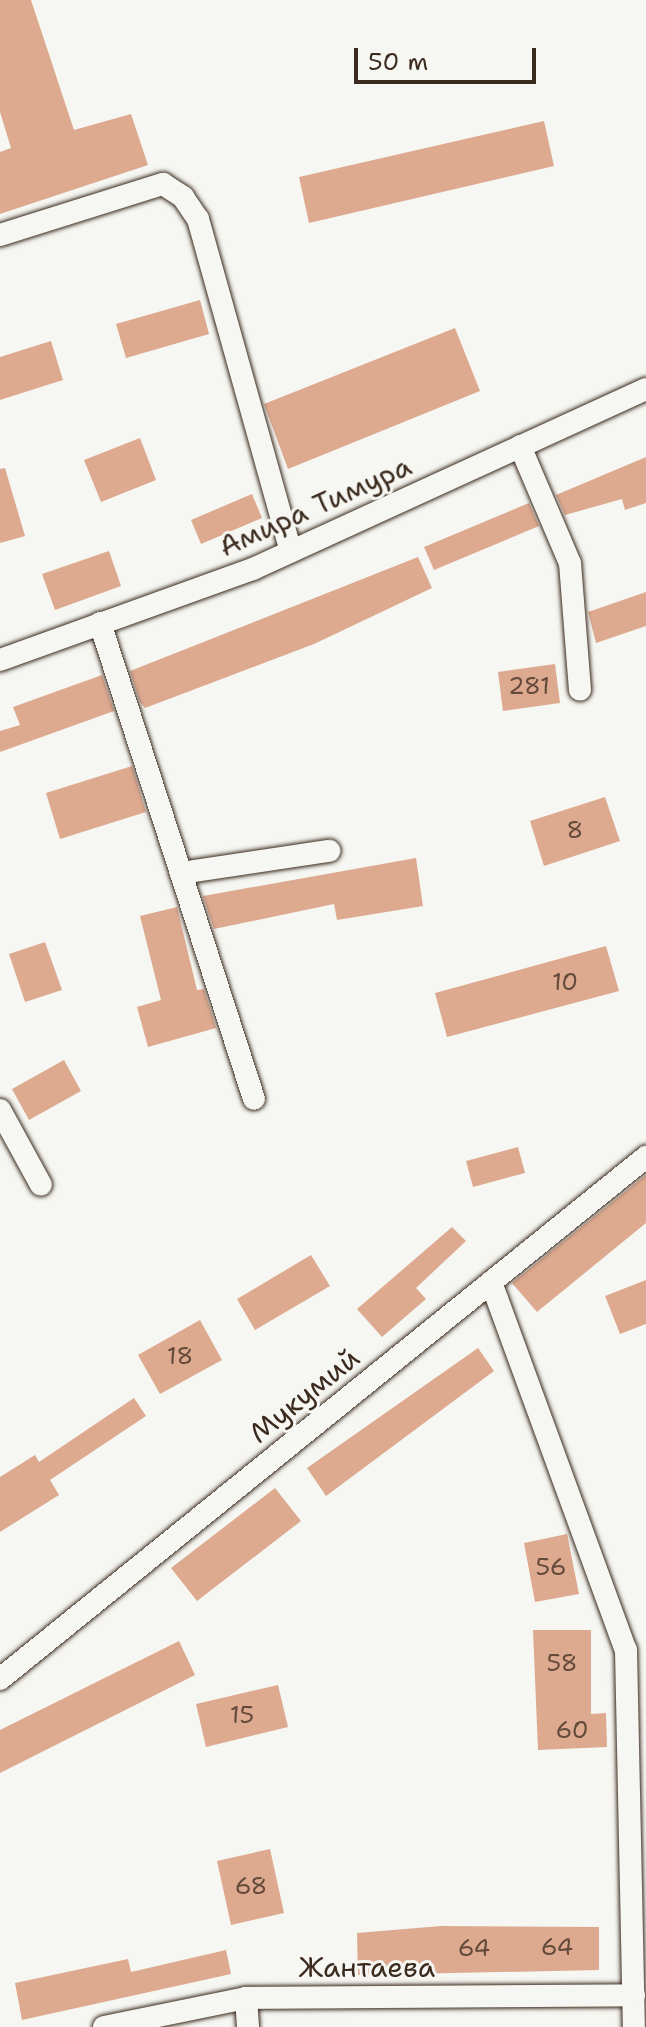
<!DOCTYPE html>
<html>
<head>
<meta charset="utf-8">
<style>
  body { margin:0 }
  #map { position:relative; width:646px; height:2027px; overflow:hidden; background:#f6f6f2; font-family:"Shantell Sans",sans-serif }
  div>[style] { position:absolute }
  .building>* { inset:0; background:#ddaa90 }
  .roads { filter:drop-shadow(0 0 2px #3b2a1e) drop-shadow(0 0 2px #3b2a1e) }
  .street>* { height:22px; margin:-11px; padding:0 11px; transform-origin:11px; border-radius:11px; background:#f6f6f2 }
  span { translate:-50% -50%; white-space:nowrap; text-align:center; line-height:1.15; -webkit-text-stroke:6px #f6f6f2; paint-order:stroke }
  .number-label { font-size:24px; color:#644a3a }
  .number-label span { -webkit-text-stroke-width:0 }
  .street-label { font-size:28px; color:#3b2a1e }
  .scale { position:absolute; left:354px; top:48px; width:182px; height:36px; box-sizing:border-box; border:4px solid #3b2a1e; border-top:0; padding-left:10px; font-size:24px; line-height:28px; white-space:nowrap; color:#3b2a1e; -webkit-text-stroke:6px #f6f6f2; paint-order:stroke }
</style>
</head>
<body>
<div id="map">
  <div class="building">
    <i style="clip-path:polygon(0 0,31px 0,74px 130px,131px 114px,148px 165px,0 214px,0 152px,11px 148px,0 112px)"></i>
    <i style="clip-path:polygon(544px 121px,554px 166px,309px 223px,299px 177px)"></i>
    <i style="clip-path:polygon(200px 300px,209px 334px,126px 358px,116px 324px)"></i>
    <i style="clip-path:polygon(455px 328px,480px 391px,288px 469px,264px 404px)"></i>
    <i style="clip-path:polygon(51px 341px,63px 380px,0 400px,0 357px)"></i>
    <i style="clip-path:polygon(140px 438px,156px 480px,101px 502px,84px 460px)"></i>
    <i style="clip-path:polygon(646px 457px,646px 503px,625px 510px,622px 499px,565px 515px,556px 495px)"></i>
    <i style="clip-path:polygon(5px 468px,25px 536px,0 543px,0 469px)"></i>
    <i style="clip-path:polygon(252px 494px,262px 518px,201px 544px,191px 520px)"></i>
    <i style="clip-path:polygon(529px 503px,539px 526px,434px 570px,424px 547px)"></i>
    <i style="clip-path:polygon(109px 551px,121px 586px,55px 610px,42px 574px)"></i>
    <i style="clip-path:polygon(418px 557px,432px 588px,314px 644px,145px 708px,140px 702px,130px 671px)"></i>
    <i style="clip-path:polygon(646px 592px,646px 626px,596px 643px,588px 612px)"></i>
    <i style="clip-path:polygon(555px 664px,560px 703px,503px 711px,498px 672px)"></i>
    <i style="clip-path:polygon(102px 675px,114px 711px,0 752px,0 731px,20px 725px,13px 707px)"></i>
    <i style="clip-path:polygon(132px 766px,146px 812px,60px 839px,46px 793px)"></i>
    <i style="clip-path:polygon(605px 797px,620px 841px,544px 866px,530px 821px)"></i>
    <i style="clip-path:polygon(416px 858px,423px 906px,337px 920px,334px 904px,214px 929px,203px 896px)"></i>
    <i style="clip-path:polygon(177px 907px,197px 990px,204px 989px,216px 1028px,148px 1047px,137px 1007px,161px 1000px,140px 916px)"></i>
    <i style="clip-path:polygon(45px 942px,62px 990px,25px 1002px,9px 954px)"></i>
    <i style="clip-path:polygon(606px 946px,619px 991px,447px 1037px,435px 993px)"></i>
    <i style="clip-path:polygon(64px 1060px,81px 1091px,29px 1120px,12px 1089px)"></i>
    <i style="clip-path:polygon(518px 1147px,525px 1173px,473px 1187px,466px 1161px)"></i>
    <i style="clip-path:polygon(646px 1175px,646px 1223px,537px 1312px,512px 1283px)"></i>
    <i style="clip-path:polygon(452px 1227px,466px 1241px,416px 1288px,426px 1299px,382px 1337px,357px 1309px)"></i>
    <i style="clip-path:polygon(311px 1255px,330px 1286px,255px 1330px,237px 1299px)"></i>
    <i style="clip-path:polygon(646px 1280px,646px 1324px,620px 1334px,605px 1296px)"></i>
    <i style="clip-path:polygon(200px 1320px,222px 1360px,160px 1394px,138px 1355px)"></i>
    <i style="clip-path:polygon(478px 1348px,494px 1371px,326px 1496px,307px 1468px)"></i>
    <i style="clip-path:polygon(134px 1398px,146px 1416px,50px 1480px,59px 1495px,0 1532px,0 1477px,35px 1455px,39px 1462px)"></i>
    <i style="clip-path:polygon(275px 1488px,301px 1521px,197px 1601px,171px 1568px)"></i>
    <i style="clip-path:polygon(567px 1534px,579px 1594px,535px 1602px,524px 1543px)"></i>
    <i style="clip-path:polygon(533px 1630px,591px 1630px,591px 1714px,606px 1713px,607px 1747px,538px 1750px)"></i>
    <i style="clip-path:polygon(179px 1641px,195px 1675px,0 1773px,0 1730px)"></i>
    <i style="clip-path:polygon(278px 1685px,288px 1727px,206px 1747px,196px 1704px)"></i>
    <i style="clip-path:polygon(270px 1849px,284px 1913px,231px 1925px,217px 1861px)"></i>
    <i style="clip-path:polygon(441px 1926px,599px 1927px,599px 1970px,358px 1975px,357px 1933px)"></i>
    <i style="clip-path:polygon(226px 1950px,231px 1974px,22px 2020px,15px 1983px,128px 1959px,131px 1972px)"></i>
  </div>
  <div class="roads">
    <div class="street">
      <i style="left:0;top:235px;width:171px;rotate:-17.4deg"></i>
      <i style="left:163px;top:184px;width:24px;rotate:33deg"></i>
      <i style="left:183px;top:197px;width:27px;rotate:56deg"></i>
      <i style="left:198px;top:219px;width:345px;rotate:74.4deg"></i>
      <i style="left:520px;top:446px;width:127px;rotate:66.9deg"></i>
      <i style="left:570px;top:563px;width:127px;rotate:85.5deg"></i>
      <i style="left:100px;top:623px;width:500px;rotate:72.07deg"></i>
      <i style="left:0;top:660px;width:269px;rotate:-19.8deg"></i>
      <i style="left:253px;top:569px;width:432px;rotate:-24.6deg"></i>
      <i style="left:181px;top:873px;width:150px;rotate:-8.5deg"></i>
      <i style="left:0;top:1110px;width:85px;rotate:61.3deg"></i>
      <i style="left:491px;top:1282px;width:392px;rotate:69.9deg"></i>
      <i style="left:626px;top:1650px;width:377px;rotate:88.8deg"></i>
      <i style="left:0;top:1679px;width:831px;rotate:-38.94deg"></i>
      <i style="left:246px;top:1998px;width:29px;rotate:86deg"></i>
      <i style="left:104px;top:2027px;width:145px;rotate:-11.5deg"></i>
      <i style="left:246px;top:1998px;width:388px;rotate:-0.4deg"></i>
    </div>
  </div>
  <div class="number-label">
    <span style="left:529px;top:687px">281</span>
    <span style="left:575px;top:831px">8</span>
    <span style="left:565px;top:983px">10</span>
    <span style="left:180px;top:1357px">18</span>
    <span style="left:551px;top:1568px">56</span>
    <span style="left:562px;top:1664px">58</span>
    <span style="left:242px;top:1716px">15</span>
    <span style="left:572px;top:1731px">60</span>
    <span style="left:251px;top:1887px">68</span>
    <span style="left:557px;top:1948px">64</span>
    <span style="left:474px;top:1949px">64</span>
  </div>
  <div class="street-label">
    <span style="left:315px;top:506px;rotate:-24deg">Амира Тимура</span>
    <span style="left:304px;top:1395px;rotate:-39deg">Мукумий</span>
    <span style="left:367px;top:1967px">Жантаева</span>
  </div>
  <div class="scale">50 m</div>
</div>
</body>
</html>
